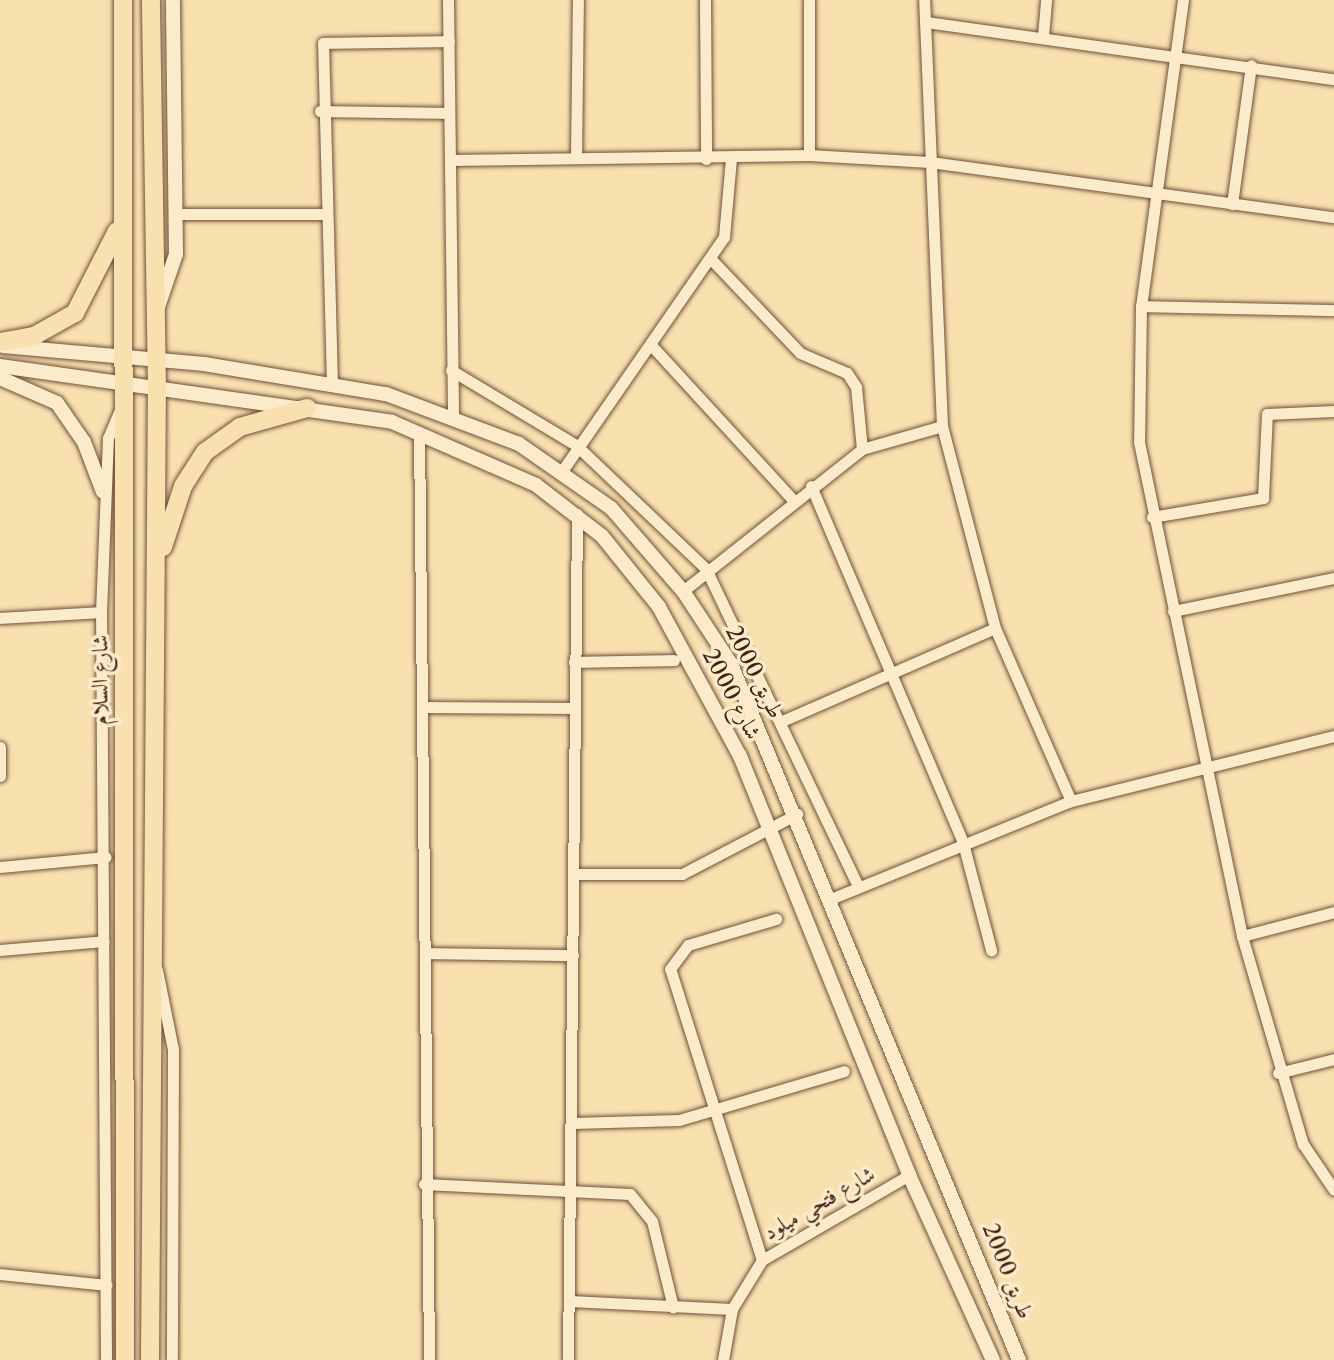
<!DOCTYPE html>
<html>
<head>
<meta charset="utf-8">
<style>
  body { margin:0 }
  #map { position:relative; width:1334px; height:1360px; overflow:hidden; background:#f9e0af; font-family:"Libre Caslon Text",Amiri,serif }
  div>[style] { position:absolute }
  .roads { filter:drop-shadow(0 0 2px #6f503a) drop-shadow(0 0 2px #6f503a) }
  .minor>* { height:11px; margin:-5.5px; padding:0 5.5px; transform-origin:5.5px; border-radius:5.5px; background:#fbebcb }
  .tertiary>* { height:14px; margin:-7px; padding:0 7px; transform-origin:7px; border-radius:7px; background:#fbebcb }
  .trunk>* { height:18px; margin:-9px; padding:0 9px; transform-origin:9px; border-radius:9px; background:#f9e0af }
  span { translate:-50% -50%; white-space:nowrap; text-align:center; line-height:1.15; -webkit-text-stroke:7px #fbebcb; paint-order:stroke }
  .street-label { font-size:22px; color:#412013 }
</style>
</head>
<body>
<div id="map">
  <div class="roads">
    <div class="minor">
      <i style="left:448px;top:0;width:414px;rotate:89.3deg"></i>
      <i style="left:705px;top:0;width:159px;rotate:89.6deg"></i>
      <i style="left:1183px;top:0;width:309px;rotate:97.8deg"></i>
      <i style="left:1141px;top:306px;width:136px;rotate:90.8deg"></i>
      <i style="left:1139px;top:442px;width:505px;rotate:78.22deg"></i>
      <i style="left:1242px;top:936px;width:217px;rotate:73.7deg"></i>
      <i style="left:1303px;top:1144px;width:55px;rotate:56deg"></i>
      <i style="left:926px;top:22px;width:412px;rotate:8deg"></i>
      <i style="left:1043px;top:36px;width:36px;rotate:-85deg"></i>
      <i style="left:320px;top:111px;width:129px;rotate:0.9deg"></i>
      <i style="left:809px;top:155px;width:155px;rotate:-90deg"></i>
      <i style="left:576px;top:157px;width:157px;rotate:-89.3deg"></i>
      <i style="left:451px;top:160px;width:358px;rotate:-0.8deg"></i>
      <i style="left:809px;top:155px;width:121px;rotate:3.3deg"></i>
      <i style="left:930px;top:162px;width:408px;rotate:7.8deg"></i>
      <i style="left:1232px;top:204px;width:140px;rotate:-82.2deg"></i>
      <i style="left:176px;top:214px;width:147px"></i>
      <i style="left:710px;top:258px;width:131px;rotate:46.5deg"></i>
      <i style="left:800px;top:353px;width:51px;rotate:23.1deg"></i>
      <i style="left:847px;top:373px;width:17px;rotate:57deg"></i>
      <i style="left:856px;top:387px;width:62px;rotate:84.5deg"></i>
      <i style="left:1141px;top:306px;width:193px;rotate:1.2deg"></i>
      <i style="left:651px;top:345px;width:210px;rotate:47.5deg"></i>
      <i style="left:451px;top:370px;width:146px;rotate:31deg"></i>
      <i style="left:576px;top:445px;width:180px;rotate:43.6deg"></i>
      <i style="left:706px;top:569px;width:349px;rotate:64.4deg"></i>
      <i style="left:332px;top:384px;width:341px;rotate:-91.5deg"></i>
      <i style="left:323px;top:43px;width:126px;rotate:-0.9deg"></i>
      <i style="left:942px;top:426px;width:209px;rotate:75.3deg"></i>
      <i style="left:995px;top:628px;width:189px;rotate:66.3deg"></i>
      <i style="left:419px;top:432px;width:928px;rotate:89.38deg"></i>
      <i style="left:562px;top:471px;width:285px;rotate:-55.3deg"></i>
      <i style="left:724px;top:237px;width:78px;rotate:-84.9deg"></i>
      <i style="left:811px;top:486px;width:388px;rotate:66.9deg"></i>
      <i style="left:963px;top:843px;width:111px;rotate:75.3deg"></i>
      <i style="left:1152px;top:517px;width:113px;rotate:-9.7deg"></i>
      <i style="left:1263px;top:498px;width:84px;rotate:-87.3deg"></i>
      <i style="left:1267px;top:414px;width:67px;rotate:-2.6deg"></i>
      <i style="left:683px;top:591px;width:228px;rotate:-38.4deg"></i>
      <i style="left:862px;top:449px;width:83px;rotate:-16deg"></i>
      <i style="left:942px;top:426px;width:426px;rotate:-92.4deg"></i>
      <i style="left:1173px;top:611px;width:164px;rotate:-11.6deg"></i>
      <i style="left:0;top:618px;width:101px;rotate:-3.4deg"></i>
      <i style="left:574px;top:662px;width:100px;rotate:-1.1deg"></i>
      <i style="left:423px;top:707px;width:152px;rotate:0.4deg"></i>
      <i style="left:782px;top:721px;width:232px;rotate:-23.6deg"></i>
      <i style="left:0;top:747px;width:29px;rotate:90deg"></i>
      <i style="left:0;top:867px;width:106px;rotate:-5.4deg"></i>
      <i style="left:574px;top:874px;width:108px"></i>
      <i style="left:682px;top:874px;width:130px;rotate:-27.6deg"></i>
      <i style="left:833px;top:898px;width:257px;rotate:-22.2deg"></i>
      <i style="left:1071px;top:801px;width:271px;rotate:-13.9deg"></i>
      <i style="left:1242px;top:936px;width:95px;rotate:-14.6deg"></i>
      <i style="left:0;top:950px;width:104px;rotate:-4.9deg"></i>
      <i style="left:425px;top:953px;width:148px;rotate:0.8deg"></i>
      <i style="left:157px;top:970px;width:81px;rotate:78.6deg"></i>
      <i style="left:173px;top:1049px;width:311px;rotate:90.2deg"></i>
      <i style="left:1278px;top:1073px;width:58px;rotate:-14deg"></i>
      <i style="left:572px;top:1123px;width:107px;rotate:-1.6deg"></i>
      <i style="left:679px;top:1120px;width:172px;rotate:-16.5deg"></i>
      <i style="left:424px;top:1184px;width:206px;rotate:2.8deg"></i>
      <i style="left:630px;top:1194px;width:35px;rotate:51deg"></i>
      <i style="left:652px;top:1221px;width:89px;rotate:76.3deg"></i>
      <i style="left:762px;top:1260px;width:305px;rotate:-107.5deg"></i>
      <i style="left:670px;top:969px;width:30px;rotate:-53deg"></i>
      <i style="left:688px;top:945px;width:92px;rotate:-16.5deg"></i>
      <i style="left:0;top:1274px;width:107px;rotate:5.9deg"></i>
      <i style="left:570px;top:1301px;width:162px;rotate:2.8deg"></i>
      <i style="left:106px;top:1360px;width:748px;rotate:-90.38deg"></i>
      <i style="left:101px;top:612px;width:174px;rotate:-87.7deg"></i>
      <i style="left:108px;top:438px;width:33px;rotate:-67deg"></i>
      <i style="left:568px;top:1360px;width:846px;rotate:-89.39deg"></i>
      <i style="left:723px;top:1360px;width:52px;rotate:-80deg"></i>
      <i style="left:732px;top:1309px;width:57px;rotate:-58.5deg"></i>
      <i style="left:762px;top:1260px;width:170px;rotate:-30deg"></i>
    </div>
    <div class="tertiary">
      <i style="left:158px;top:307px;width:56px;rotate:-71.2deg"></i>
      <i style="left:176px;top:254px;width:254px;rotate:-90.7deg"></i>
      <i style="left:3px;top:346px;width:202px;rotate:5.1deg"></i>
      <i style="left:204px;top:364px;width:184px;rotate:9.4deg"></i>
      <i style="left:386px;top:394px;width:142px;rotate:20.6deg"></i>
      <i style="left:519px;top:444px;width:112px;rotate:34.8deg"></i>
      <i style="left:611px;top:508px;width:110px;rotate:49.1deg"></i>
      <i style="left:683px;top:591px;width:87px;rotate:56.7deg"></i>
      <i style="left:731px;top:664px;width:753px;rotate:67.52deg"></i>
      <i style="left:0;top:366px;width:396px;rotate:8.1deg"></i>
      <i style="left:392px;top:422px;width:157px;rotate:23.6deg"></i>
      <i style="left:536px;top:485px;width:83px;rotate:37.7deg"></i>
      <i style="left:602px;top:536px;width:91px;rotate:51.2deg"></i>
      <i style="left:659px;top:607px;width:170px;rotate:61.5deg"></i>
      <i style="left:740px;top:756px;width:452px;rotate:68deg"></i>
      <i style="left:909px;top:1175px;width:203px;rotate:65.6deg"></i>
      <i style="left:0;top:378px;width:62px;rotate:23.7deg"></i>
      <i style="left:57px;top:403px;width:47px;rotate:55.3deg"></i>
      <i style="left:84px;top:442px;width:53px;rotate:69.2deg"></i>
    </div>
    <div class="trunk">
      <i style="left:123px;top:0;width:1360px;rotate:89.92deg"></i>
      <i style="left:0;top:342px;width:35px;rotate:-10deg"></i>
      <i style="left:34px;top:336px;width:47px;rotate:-29.3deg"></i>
      <i style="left:75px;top:313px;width:92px;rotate:-62.9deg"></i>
      <i style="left:163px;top:547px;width:64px;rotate:-71.8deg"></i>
      <i style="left:183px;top:486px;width:40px;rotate:-57.1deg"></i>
      <i style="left:205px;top:452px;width:43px;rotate:-35.5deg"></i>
      <i style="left:240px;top:427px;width:70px;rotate:-15.8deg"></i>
      <i style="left:150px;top:1360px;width:972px;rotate:-89.59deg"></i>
      <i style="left:157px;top:388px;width:388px;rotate:-90.9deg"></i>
    </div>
  </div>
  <div class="street-label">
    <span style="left:755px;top:672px;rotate:63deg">طريق 2000</span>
    <span style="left:100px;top:680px;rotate:-90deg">شارع السلام</span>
    <span style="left:732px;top:694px;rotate:62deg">شارع 2000</span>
    <span style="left:819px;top:1203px;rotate:-30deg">شارع فتحي ميلود</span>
    <span style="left:1008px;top:1271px;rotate:68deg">طريق 2000</span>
  </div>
</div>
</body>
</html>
